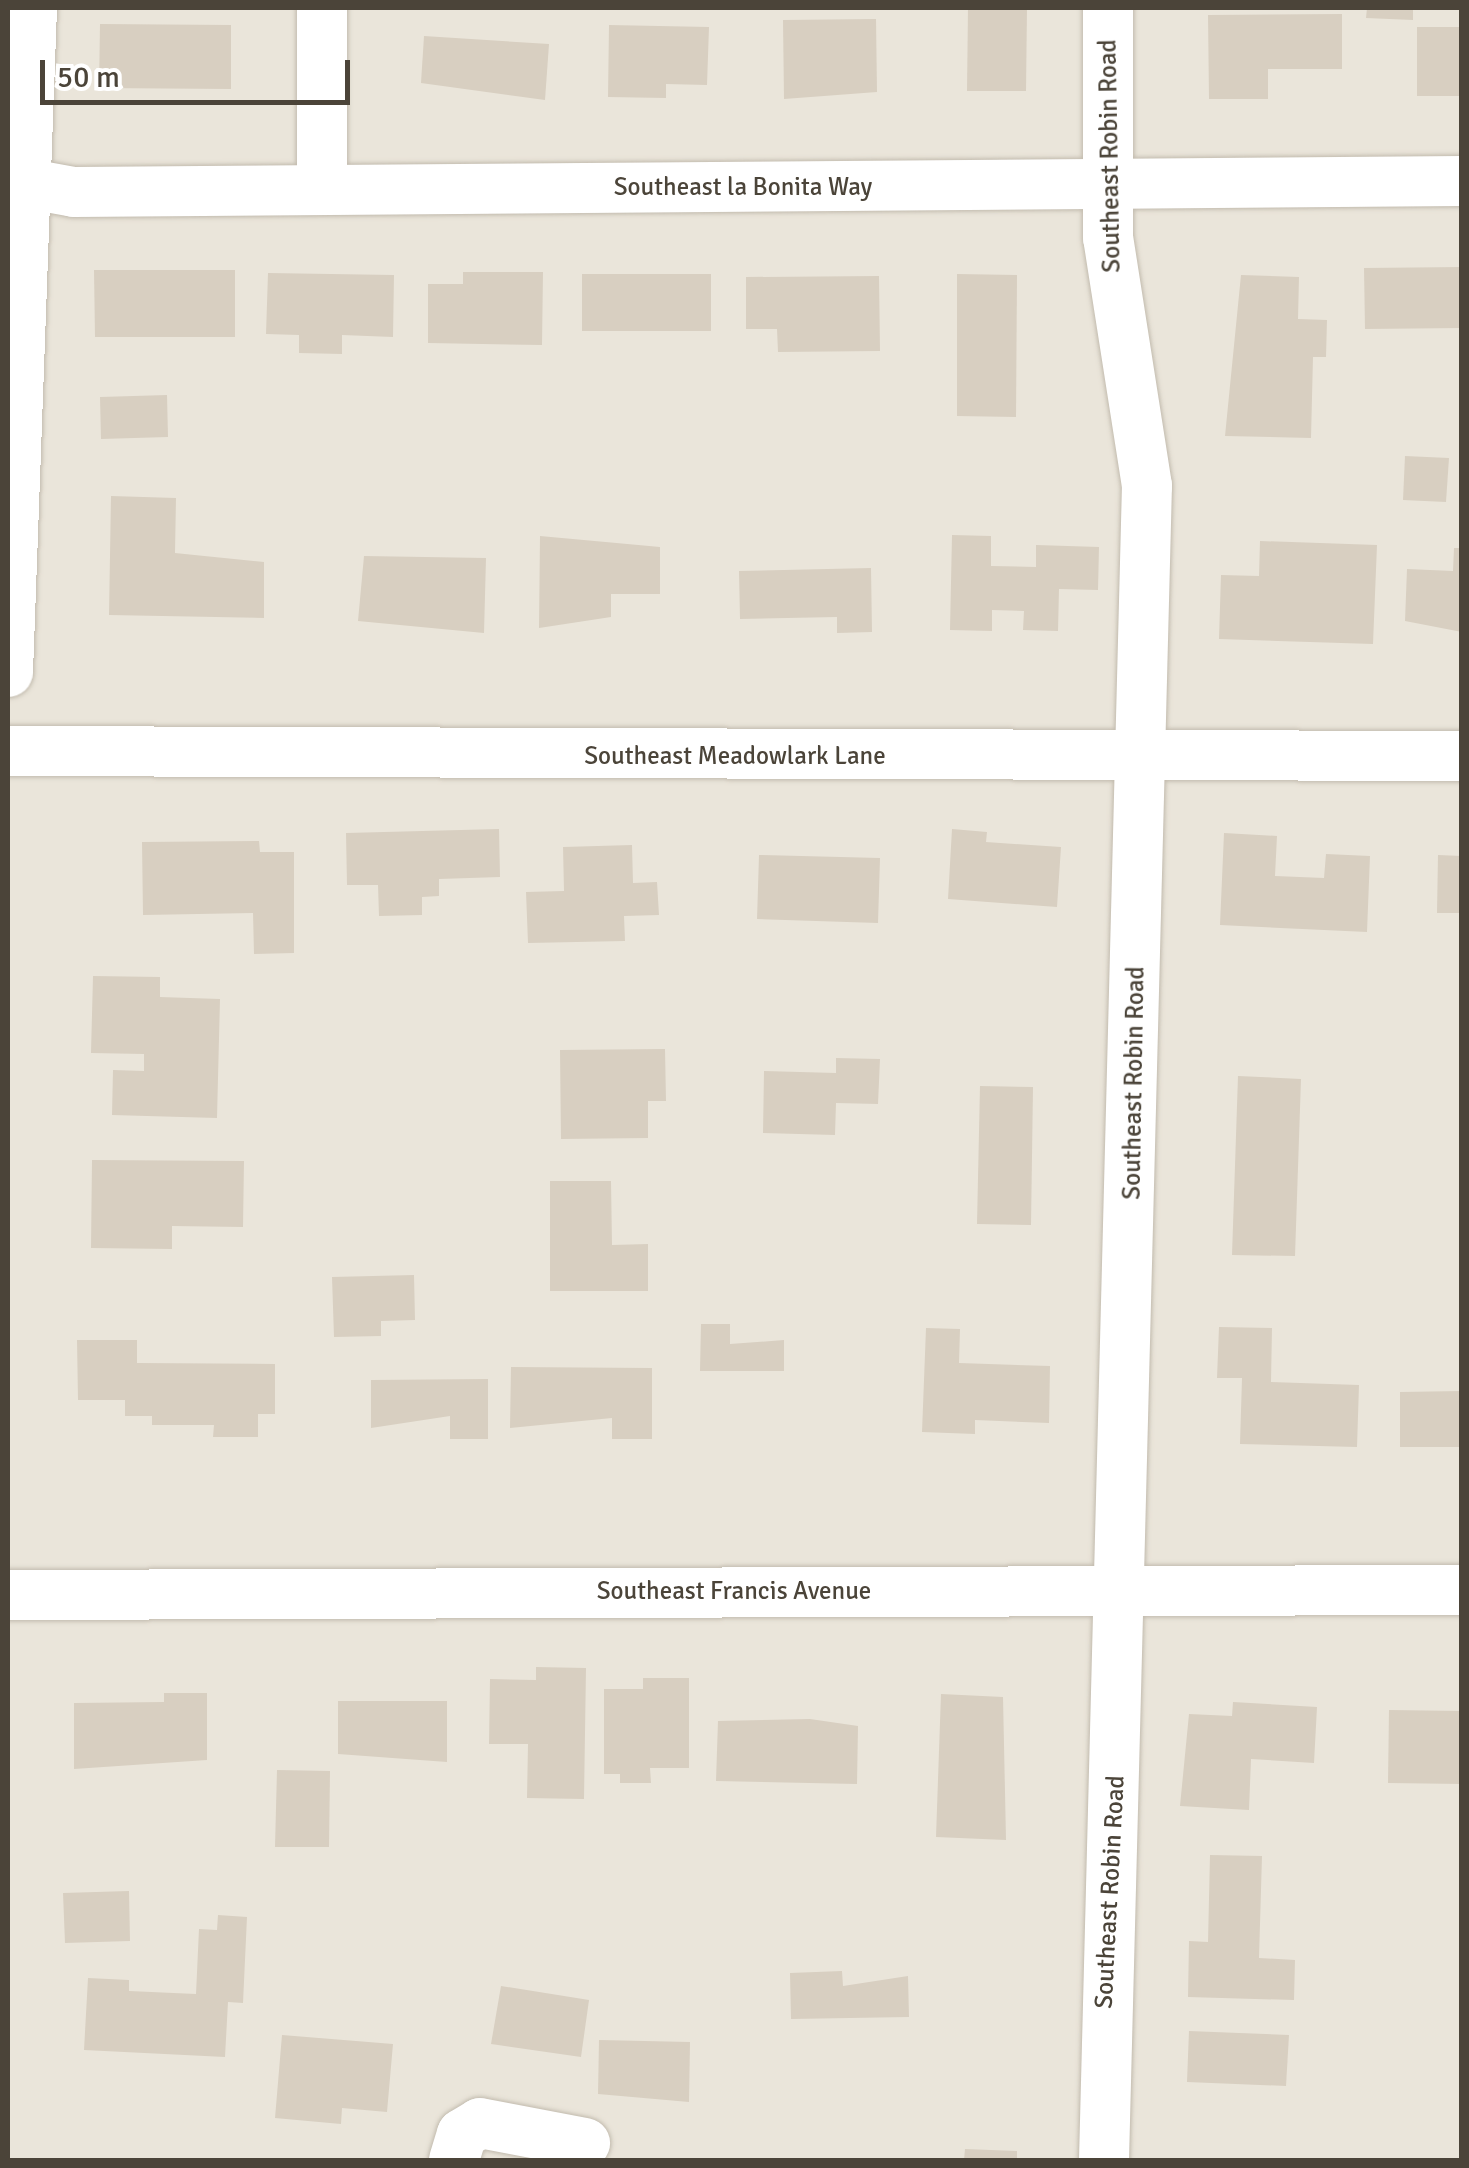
<!DOCTYPE html>
<html>
<head>
<meta charset="utf-8">
<style>
  body { margin:0 }
  #map { position:relative; width:1469px; height:2168px; overflow:hidden; background:#f6f3ec; font-family:Signika,sans-serif }
  div>[style] { position:absolute }
  .residential>* { inset:0; background:#eae5da }
  .building>* { inset:0; background:#d8cfc1 }
  .roads { filter:drop-shadow(0 0 2px #c2bbae) drop-shadow(0 0 2px #c2bbae) }
  .minor>* { height:50px; margin:-25px; padding:0 25px; transform-origin:25px; border-radius:25px; background:#fff }
  span { translate:-50% -50%; white-space:nowrap; text-align:center; line-height:1.15; -webkit-text-stroke:8px #fff; paint-order:stroke }
  .street-label { font-size:25px; color:#4b4439 }
  .frame { position:absolute; inset:0; border:10px solid #4b4439; pointer-events:none }
  .scale { position:absolute; left:40px; top:60px; width:310px; height:45px; box-sizing:border-box; border:5px solid #4b4439; border-top:0; padding-left:12px; font-size:30px; line-height:35px; white-space:nowrap; color:#4b4439; -webkit-text-stroke:8px #fff; paint-order:stroke }
</style>
</head>
<body>
<div id="map">
  <div class="residential">
    <i style="clip-path:polygon(8px 8px,1461px 8px,1461px 2160px,8px 2160px)"></i>
  </div>
  <div class="building">
    <i style="clip-path:polygon(968px 8px,1027px 8px,1026px 91px,967px 91px)"></i>
    <i style="clip-path:polygon(1367px 8px,1413px 8px,1413px 20px,1366px 18px)"></i>
    <i style="clip-path:polygon(1342px 14px,1342px 69px,1268px 69px,1268px 99px,1209px 99px,1208px 15px)"></i>
    <i style="clip-path:polygon(876px 19px,877px 92px,784px 99px,783px 20px)"></i>
    <i style="clip-path:polygon(100px 24px,231px 25px,231px 89px,99px 88px)"></i>
    <i style="clip-path:polygon(609px 25px,709px 27px,707px 85px,666px 84px,666px 98px,608px 97px)"></i>
    <i style="clip-path:polygon(1417px 27px,1462px 27px,1462px 96px,1417px 96px)"></i>
    <i style="clip-path:polygon(424px 36px,549px 44px,545px 100px,421px 83px)"></i>
    <i style="clip-path:polygon(1462px 267px,1462px 328px,1365px 329px,1364px 268px)"></i>
    <i style="clip-path:polygon(94px 270px,235px 270px,235px 337px,95px 337px)"></i>
    <i style="clip-path:polygon(463px 272px,543px 272px,542px 345px,428px 343px,428px 284px,463px 284px)"></i>
    <i style="clip-path:polygon(268px 273px,394px 275px,393px 337px,342px 335px,342px 354px,299px 353px,299px 335px,266px 334px)"></i>
    <i style="clip-path:polygon(582px 274px,711px 274px,711px 331px,582px 331px)"></i>
    <i style="clip-path:polygon(957px 274px,1017px 275px,1016px 417px,957px 416px)"></i>
    <i style="clip-path:polygon(1241px 275px,1299px 277px,1298px 319px,1327px 320px,1326px 357px,1313px 357px,1311px 438px,1225px 436px)"></i>
    <i style="clip-path:polygon(879px 276px,880px 351px,778px 352px,777px 329px,746px 329px,746px 277px)"></i>
    <i style="clip-path:polygon(167px 395px,168px 437px,101px 439px,100px 397px)"></i>
    <i style="clip-path:polygon(1405px 456px,1449px 458px,1446px 502px,1403px 500px)"></i>
    <i style="clip-path:polygon(111px 496px,176px 498px,175px 553px,264px 562px,264px 618px,109px 615px)"></i>
    <i style="clip-path:polygon(952px 535px,991px 536px,991px 566px,1036px 567px,1036px 545px,1099px 547px,1098px 590px,1059px 589px,1058px 631px,1023px 630px,1024px 611px,992px 610px,992px 631px,950px 630px)"></i>
    <i style="clip-path:polygon(540px 536px,660px 547px,660px 594px,611px 594px,611px 617px,539px 628px)"></i>
    <i style="clip-path:polygon(1260px 541px,1377px 545px,1373px 644px,1219px 639px,1221px 575px,1259px 576px)"></i>
    <i style="clip-path:polygon(1454px 548px,1462px 548px,1462px 632px,1405px 621px,1407px 569px,1453px 571px)"></i>
    <i style="clip-path:polygon(364px 556px,486px 558px,484px 633px,358px 621px)"></i>
    <i style="clip-path:polygon(871px 568px,872px 632px,837px 633px,837px 617px,740px 619px,739px 571px)"></i>
    <i style="clip-path:polygon(499px 829px,500px 877px,439px 879px,439px 896px,422px 897px,422px 915px,379px 916px,378px 885px,347px 885px,346px 833px)"></i>
    <i style="clip-path:polygon(952px 829px,987px 832px,986px 842px,1061px 847px,1057px 907px,948px 899px)"></i>
    <i style="clip-path:polygon(1224px 833px,1277px 836px,1275px 876px,1324px 878px,1326px 854px,1370px 856px,1367px 932px,1220px 925px)"></i>
    <i style="clip-path:polygon(259px 841px,260px 852px,294px 852px,294px 953px,254px 954px,253px 913px,143px 915px,142px 842px)"></i>
    <i style="clip-path:polygon(632px 845px,633px 883px,657px 882px,659px 915px,624px 916px,625px 941px,528px 943px,526px 892px,564px 891px,563px 847px)"></i>
    <i style="clip-path:polygon(759px 855px,880px 858px,878px 923px,757px 919px)"></i>
    <i style="clip-path:polygon(1438px 855px,1462px 856px,1462px 913px,1437px 913px)"></i>
    <i style="clip-path:polygon(93px 976px,160px 977px,160px 997px,220px 999px,217px 1118px,112px 1115px,113px 1070px,144px 1071px,144px 1054px,91px 1053px)"></i>
    <i style="clip-path:polygon(665px 1049px,666px 1101px,648px 1101px,648px 1138px,561px 1139px,560px 1050px)"></i>
    <i style="clip-path:polygon(836px 1058px,880px 1059px,878px 1104px,836px 1103px,835px 1135px,763px 1133px,764px 1071px,836px 1073px)"></i>
    <i style="clip-path:polygon(1238px 1076px,1301px 1079px,1295px 1256px,1232px 1255px)"></i>
    <i style="clip-path:polygon(980px 1086px,1033px 1087px,1031px 1225px,977px 1224px)"></i>
    <i style="clip-path:polygon(92px 1160px,244px 1161px,243px 1227px,172px 1226px,172px 1249px,91px 1248px)"></i>
    <i style="clip-path:polygon(550px 1181px,611px 1181px,612px 1245px,648px 1244px,648px 1291px,550px 1291px)"></i>
    <i style="clip-path:polygon(414px 1275px,415px 1320px,381px 1321px,381px 1336px,334px 1337px,332px 1277px)"></i>
    <i style="clip-path:polygon(701px 1324px,730px 1324px,730px 1344px,784px 1340px,784px 1371px,700px 1371px)"></i>
    <i style="clip-path:polygon(1219px 1327px,1272px 1328px,1271px 1382px,1359px 1385px,1357px 1447px,1240px 1444px,1242px 1378px,1217px 1378px)"></i>
    <i style="clip-path:polygon(926px 1328px,960px 1329px,959px 1363px,1050px 1366px,1049px 1423px,975px 1420px,975px 1434px,922px 1432px)"></i>
    <i style="clip-path:polygon(77px 1340px,137px 1340px,137px 1363px,275px 1364px,275px 1414px,258px 1414px,258px 1437px,213px 1437px,214px 1425px,152px 1425px,152px 1416px,125px 1416px,125px 1400px,78px 1400px)"></i>
    <i style="clip-path:polygon(511px 1367px,652px 1368px,652px 1439px,612px 1439px,612px 1418px,510px 1428px)"></i>
    <i style="clip-path:polygon(488px 1379px,488px 1439px,450px 1439px,450px 1416px,371px 1428px,371px 1380px)"></i>
    <i style="clip-path:polygon(1462px 1391px,1462px 1447px,1400px 1447px,1400px 1392px)"></i>
    <i style="clip-path:polygon(536px 1667px,586px 1668px,584px 1799px,527px 1798px,528px 1744px,489px 1744px,490px 1679px,536px 1680px)"></i>
    <i style="clip-path:polygon(643px 1678px,689px 1678px,689px 1768px,650px 1768px,651px 1783px,620px 1783px,620px 1774px,604px 1774px,604px 1689px,643px 1689px)"></i>
    <i style="clip-path:polygon(164px 1693px,207px 1693px,207px 1760px,74px 1769px,74px 1703px,164px 1702px)"></i>
    <i style="clip-path:polygon(941px 1694px,1003px 1697px,1006px 1840px,936px 1837px)"></i>
    <i style="clip-path:polygon(338px 1701px,447px 1701px,447px 1762px,338px 1754px)"></i>
    <i style="clip-path:polygon(1233px 1702px,1317px 1707px,1314px 1763px,1251px 1759px,1249px 1810px,1180px 1806px,1189px 1714px,1232px 1716px)"></i>
    <i style="clip-path:polygon(1389px 1710px,1462px 1711px,1462px 1784px,1388px 1783px)"></i>
    <i style="clip-path:polygon(810px 1719px,858px 1726px,857px 1784px,716px 1781px,718px 1721px)"></i>
    <i style="clip-path:polygon(277px 1770px,330px 1771px,329px 1847px,275px 1847px)"></i>
    <i style="clip-path:polygon(1210px 1855px,1262px 1856px,1259px 1958px,1295px 1960px,1294px 2000px,1188px 1997px,1189px 1941px,1208px 1942px)"></i>
    <i style="clip-path:polygon(129px 1891px,130px 1941px,65px 1943px,63px 1893px)"></i>
    <i style="clip-path:polygon(218px 1915px,247px 1917px,243px 2003px,228px 2002px,225px 2057px,84px 2050px,88px 1978px,129px 1980px,129px 1991px,196px 1994px,199px 1929px,217px 1930px)"></i>
    <i style="clip-path:polygon(842px 1971px,843px 1986px,908px 1976px,909px 2017px,791px 2019px,790px 1973px)"></i>
    <i style="clip-path:polygon(501px 1986px,589px 2000px,581px 2057px,491px 2044px)"></i>
    <i style="clip-path:polygon(1189px 2031px,1289px 2035px,1286px 2086px,1187px 2082px)"></i>
    <i style="clip-path:polygon(282px 2035px,393px 2044px,387px 2112px,342px 2108px,341px 2124px,275px 2118px)"></i>
    <i style="clip-path:polygon(599px 2040px,690px 2042px,689px 2102px,598px 2094px)"></i>
    <i style="clip-path:polygon(965px 2149px,1017px 2151px,1017px 2160px,964px 2160px)"></i>
  </div>
  <div class="roads">
    <div class="minor">
      <i style="left:322px;top:8px;width:180px;rotate:90deg"></i>
      <i style="left:8px;top:180px;width:67px;rotate:10.3deg"></i>
      <i style="left:74px;top:192px;width:1388px;rotate:-0.45deg"></i>
      <i style="left:8px;top:672px;width:664px;rotate:-87.93deg"></i>
      <i style="left:8px;top:751px;width:1454px;rotate:0.2deg"></i>
      <i style="left:8px;top:1595px;width:1454px;rotate:-0.2deg"></i>
      <i style="left:454px;top:2160px;width:27px;rotate:-73deg"></i>
      <i style="left:462px;top:2134px;width:21px;rotate:-31deg"></i>
      <i style="left:480px;top:2123px;width:107px;rotate:10.8deg"></i>
      <i style="left:1104px;top:2160px;width:1675px;rotate:-88.53deg"></i>
      <i style="left:1147px;top:486px;width:251px;rotate:-98.9deg"></i>
      <i style="left:1108px;top:238px;width:230px;rotate:-90deg"></i>
    </div>
  </div>
  <div class="street-label">
    <span style="left:1110px;top:156px;rotate:-91deg">Southeast Robin Road</span>
    <span style="left:743px;top:187px">Southeast la Bonita Way</span>
    <span style="left:735px;top:756px">Southeast Meadowlark Lane</span>
    <span style="left:1134px;top:1083px;rotate:-89deg">Southeast Robin Road</span>
    <span style="left:734px;top:1591px">Southeast Francis Avenue</span>
    <span style="left:1110px;top:1892px;rotate:-87deg">Southeast Robin Road</span>
  </div>
  <div class="frame"></div>
  <div class="scale">50 m</div>
</div>
</body>
</html>
